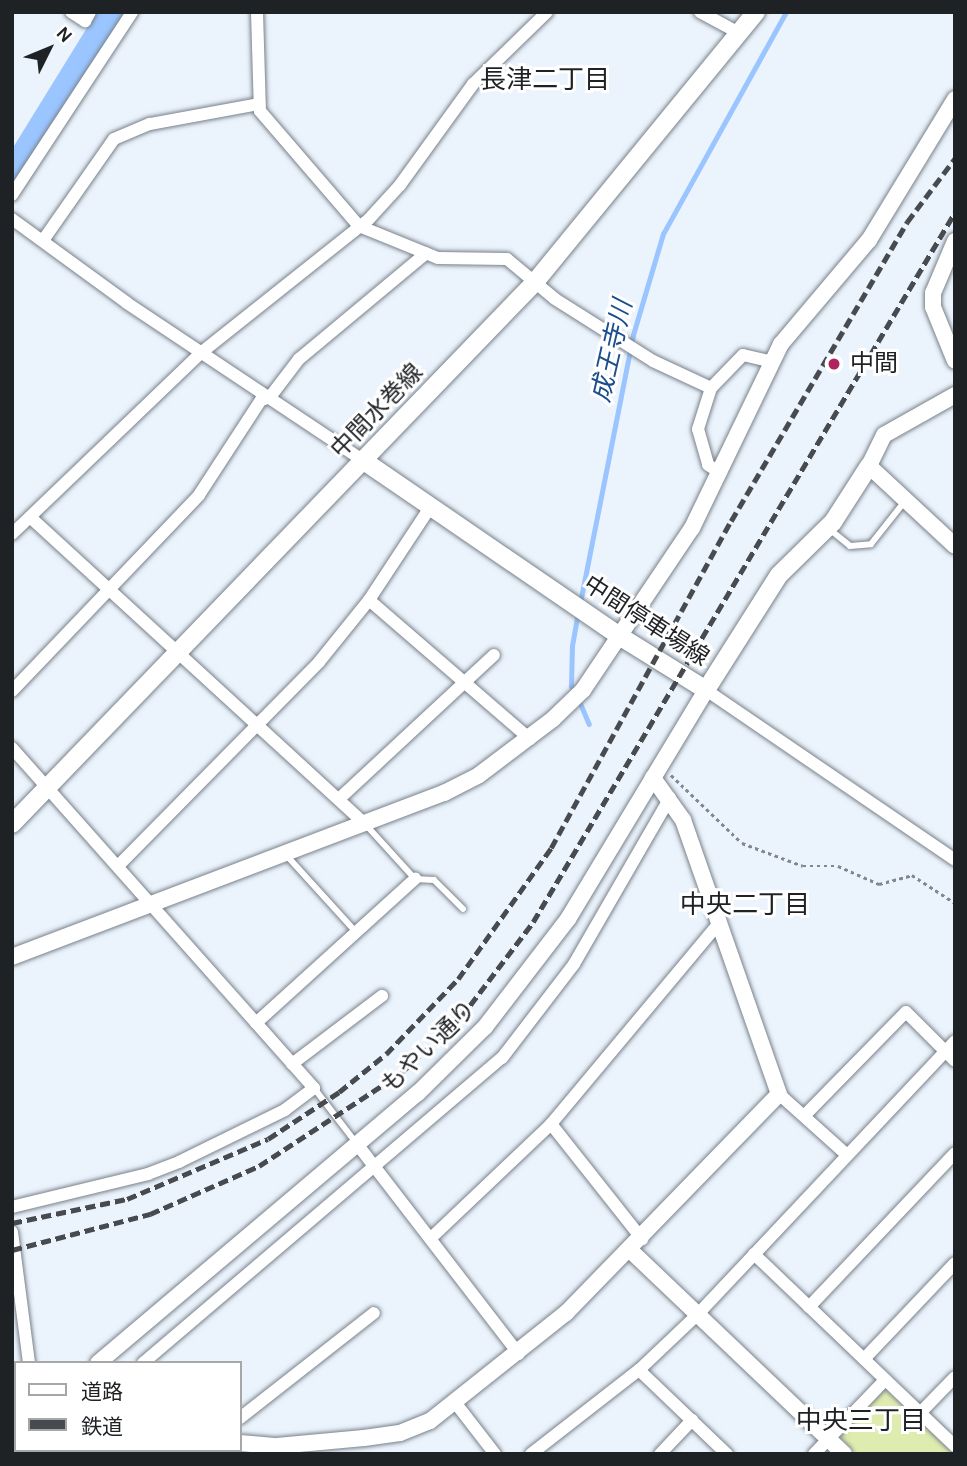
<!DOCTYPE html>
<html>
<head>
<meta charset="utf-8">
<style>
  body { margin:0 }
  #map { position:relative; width:967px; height:1466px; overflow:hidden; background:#ebf3fc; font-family:Karla,"Noto Sans JP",sans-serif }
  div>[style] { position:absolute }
  .green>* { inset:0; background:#dfecaf }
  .stream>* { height:4.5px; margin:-2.25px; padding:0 2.25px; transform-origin:2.25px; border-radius:2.25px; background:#9ac5ff }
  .river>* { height:24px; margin:-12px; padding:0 12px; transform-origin:12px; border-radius:12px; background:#9ac5ff }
  .path>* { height:2.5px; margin-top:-1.25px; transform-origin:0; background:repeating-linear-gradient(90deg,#81878d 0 3.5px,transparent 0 7px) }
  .roads { filter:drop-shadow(0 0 2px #798189) drop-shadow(0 0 2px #798189) }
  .service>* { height:6px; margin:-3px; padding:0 3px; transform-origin:3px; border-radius:3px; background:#fff }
  .minor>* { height:12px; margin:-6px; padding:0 6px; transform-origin:6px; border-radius:6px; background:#fff }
  .tertiary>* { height:16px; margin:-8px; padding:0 8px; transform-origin:8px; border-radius:8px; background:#fff }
  .secondary>* { height:18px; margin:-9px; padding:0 9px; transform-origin:9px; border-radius:9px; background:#fff }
  .rail>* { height:4.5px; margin-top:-2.25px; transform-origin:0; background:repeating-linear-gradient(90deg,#474b4f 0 10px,transparent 0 15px) }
  .dots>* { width:19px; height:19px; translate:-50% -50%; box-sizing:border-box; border:4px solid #fff; border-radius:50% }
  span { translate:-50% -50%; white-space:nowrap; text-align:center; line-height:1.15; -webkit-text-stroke:6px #fff; paint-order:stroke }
  .poi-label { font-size:24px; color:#1f2225 }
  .left { translate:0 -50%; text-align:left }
  .street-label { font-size:24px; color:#1f2225 }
  .neighbourhood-label { font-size:26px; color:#1f2225 }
  .water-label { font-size:26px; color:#1a4d8d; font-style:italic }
  .frame { position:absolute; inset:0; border:14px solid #1f2225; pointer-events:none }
  .legend { position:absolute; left:14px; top:1361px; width:228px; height:91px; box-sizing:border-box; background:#fff; border:2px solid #a5a7a8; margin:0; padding:9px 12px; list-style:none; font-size:21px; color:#1f2225 }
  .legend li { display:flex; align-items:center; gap:14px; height:35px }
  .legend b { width:35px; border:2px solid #a5a7a8 }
  .north { position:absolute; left:14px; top:14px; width:70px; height:70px; -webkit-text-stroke:5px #fff; paint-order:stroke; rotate:47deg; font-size:19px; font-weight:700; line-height:28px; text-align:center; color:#1f2225 }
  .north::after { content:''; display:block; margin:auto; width:24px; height:32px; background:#1f2225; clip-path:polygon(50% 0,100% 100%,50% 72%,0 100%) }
</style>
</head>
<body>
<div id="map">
  <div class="green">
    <i style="clip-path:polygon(881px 1391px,887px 1391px,954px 1454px,857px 1454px,838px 1435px)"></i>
  </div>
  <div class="stream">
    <i style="left:580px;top:603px;width:273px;rotate:-78.8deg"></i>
    <i style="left:633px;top:335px;width:105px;rotate:-73.5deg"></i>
    <i style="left:663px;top:234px;width:254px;rotate:-61deg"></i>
    <i style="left:575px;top:692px;width:7px;rotate:-124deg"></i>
    <i style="left:571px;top:686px;width:40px;rotate:-88.6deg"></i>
    <i style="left:572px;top:646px;width:35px;rotate:-80deg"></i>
    <i style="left:579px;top:700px;width:26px;rotate:67deg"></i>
  </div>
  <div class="river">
    <i style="left:12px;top:172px;width:188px;rotate:-58.3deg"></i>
  </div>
  <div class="path">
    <i style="left:671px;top:775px;width:98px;rotate:43.8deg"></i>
    <i style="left:742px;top:843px;width:65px;rotate:20.7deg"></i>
    <i style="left:803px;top:866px;width:35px"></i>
    <i style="left:838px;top:866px;width:45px;rotate:23.7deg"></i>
    <i style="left:879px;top:884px;width:34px;rotate:-15deg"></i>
    <i style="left:912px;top:875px;width:51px;rotate:33.1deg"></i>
  </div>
  <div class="roads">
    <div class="service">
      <i style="left:828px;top:528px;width:28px;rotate:39deg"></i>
      <i style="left:850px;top:546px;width:21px;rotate:-5deg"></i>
      <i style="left:871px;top:544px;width:55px;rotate:-51.7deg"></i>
      <i style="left:366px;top:825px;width:73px;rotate:47.8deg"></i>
      <i style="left:415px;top:879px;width:19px;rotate:3deg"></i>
      <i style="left:434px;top:880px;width:41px;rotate:45deg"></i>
      <i style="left:287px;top:856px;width:103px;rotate:47.8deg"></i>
      <i style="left:314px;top:1088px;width:71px;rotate:52.5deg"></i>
    </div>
    <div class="minor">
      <i style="left:71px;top:12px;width:17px;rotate:33deg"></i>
      <i style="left:85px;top:21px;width:10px;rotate:-61deg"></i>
      <i style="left:257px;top:12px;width:99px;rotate:88.3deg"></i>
      <i style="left:260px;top:111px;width:152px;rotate:49.3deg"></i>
      <i style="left:359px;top:226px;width:85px;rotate:22.1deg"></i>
      <i style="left:438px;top:258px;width:69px;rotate:0.8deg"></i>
      <i style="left:507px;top:259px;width:62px;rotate:39.8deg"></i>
      <i style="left:555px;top:299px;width:116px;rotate:32.3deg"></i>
      <i style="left:653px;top:361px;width:64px;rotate:25deg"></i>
      <i style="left:711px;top:388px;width:46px;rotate:-45.9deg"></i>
      <i style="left:743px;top:355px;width:28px;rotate:13deg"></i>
      <i style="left:700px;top:12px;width:44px;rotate:28.3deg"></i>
      <i style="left:12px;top:195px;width:219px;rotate:-56.7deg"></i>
      <i style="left:12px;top:219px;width:142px;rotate:36.1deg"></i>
      <i style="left:127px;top:303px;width:285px;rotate:33.7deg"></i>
      <i style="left:44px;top:239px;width:122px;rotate:-55deg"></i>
      <i style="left:114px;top:139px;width:39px;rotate:-23deg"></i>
      <i style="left:150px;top:124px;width:111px;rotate:-10.4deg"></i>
      <i style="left:711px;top:388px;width:43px;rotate:107.6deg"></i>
      <i style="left:698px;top:429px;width:37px;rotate:74deg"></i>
      <i style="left:708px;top:465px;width:15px;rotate:32deg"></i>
      <i style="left:30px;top:517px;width:456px;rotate:42.5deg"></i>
      <i style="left:12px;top:534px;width:263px;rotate:-43.8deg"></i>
      <i style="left:202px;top:352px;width:213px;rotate:-38.5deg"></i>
      <i style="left:369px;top:219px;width:46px;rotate:-47.6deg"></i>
      <i style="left:400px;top:185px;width:125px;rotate:-54.1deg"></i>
      <i style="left:473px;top:84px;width:103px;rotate:-44.2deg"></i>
      <i style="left:369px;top:600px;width:213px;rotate:40.8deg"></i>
      <i style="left:706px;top:690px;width:301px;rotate:34.3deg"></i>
      <i style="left:12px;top:691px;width:271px;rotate:-46.3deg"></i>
      <i style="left:199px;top:495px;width:113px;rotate:-56.9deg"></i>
      <i style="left:261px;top:400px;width:9px;rotate:-18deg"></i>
      <i style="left:270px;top:397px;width:48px;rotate:-52.7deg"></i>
      <i style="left:299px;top:359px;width:165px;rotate:-39.8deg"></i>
      <i style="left:12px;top:748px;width:455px;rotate:48.4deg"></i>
      <i style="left:314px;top:1088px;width:36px;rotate:143deg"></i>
      <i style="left:285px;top:1110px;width:118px;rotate:153.9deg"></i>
      <i style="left:179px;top:1162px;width:33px;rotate:159deg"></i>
      <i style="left:148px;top:1174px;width:140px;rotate:166.4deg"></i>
      <i style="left:340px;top:798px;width:210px;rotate:-42.9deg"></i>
      <i style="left:118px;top:866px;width:286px;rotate:-45.4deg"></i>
      <i style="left:319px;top:662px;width:80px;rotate:-51.1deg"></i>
      <i style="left:369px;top:600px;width:113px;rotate:-56.6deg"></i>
      <i style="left:256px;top:1023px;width:215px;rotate:-42.2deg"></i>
      <i style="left:292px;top:1064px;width:113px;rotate:-37.1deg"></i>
      <i style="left:779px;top:1094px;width:91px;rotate:41.9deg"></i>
      <i style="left:805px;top:1115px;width:144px;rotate:-45.6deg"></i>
      <i style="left:906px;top:1012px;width:69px;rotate:45deg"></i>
      <i style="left:551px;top:1124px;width:147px;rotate:51.6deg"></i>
      <i style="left:357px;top:1144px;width:265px;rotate:52.4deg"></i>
      <i style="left:12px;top:1232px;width:132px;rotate:82.6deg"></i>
      <i style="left:431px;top:1238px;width:166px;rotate:-43.5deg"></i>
      <i style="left:551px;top:1124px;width:261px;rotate:-50.1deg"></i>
      <i style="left:754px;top:1254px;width:278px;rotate:43.7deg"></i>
      <i style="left:809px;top:1307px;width:212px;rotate:-46.5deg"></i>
      <i style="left:864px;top:1359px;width:132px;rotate:-46.5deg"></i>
      <i style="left:143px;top:1363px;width:471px;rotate:-40.4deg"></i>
      <i style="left:502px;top:1058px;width:118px;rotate:-52.5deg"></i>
      <i style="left:574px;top:964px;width:192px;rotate:-60deg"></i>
      <i style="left:639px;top:1370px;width:122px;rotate:43.7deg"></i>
      <i style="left:454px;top:1401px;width:67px;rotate:52.3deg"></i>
      <i style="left:12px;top:1409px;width:4px;rotate:14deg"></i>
      <i style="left:920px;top:1413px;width:50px;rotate:-45.8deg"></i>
      <i style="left:240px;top:1418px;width:170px;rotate:-38.1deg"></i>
      <i style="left:153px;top:1450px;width:5px;rotate:53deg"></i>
      <i style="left:217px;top:1450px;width:5px;rotate:53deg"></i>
      <i style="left:531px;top:1454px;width:137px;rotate:-37.9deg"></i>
      <i style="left:639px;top:1370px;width:81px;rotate:-43.5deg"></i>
      <i style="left:698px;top:1314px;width:375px;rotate:-46.7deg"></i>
      <i style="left:660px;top:1454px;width:47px;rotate:-46.7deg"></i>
      <i style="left:814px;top:1454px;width:103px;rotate:-46.2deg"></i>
    </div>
    <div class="tertiary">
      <i style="left:955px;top:241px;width:56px;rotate:112.9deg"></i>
      <i style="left:933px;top:293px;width:14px;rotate:90deg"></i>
      <i style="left:933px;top:307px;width:58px;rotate:67.8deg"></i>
      <i style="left:955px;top:395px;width:81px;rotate:150.6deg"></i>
      <i style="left:884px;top:435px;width:34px;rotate:116deg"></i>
      <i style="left:869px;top:466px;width:117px;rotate:42.9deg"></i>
      <i style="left:12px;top:957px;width:462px;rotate:-20.8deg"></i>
      <i style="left:444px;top:793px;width:39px;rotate:-27deg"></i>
      <i style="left:479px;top:775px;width:93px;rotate:-37.1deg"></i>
      <i style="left:553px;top:719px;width:42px;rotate:-44deg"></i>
      <i style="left:583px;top:690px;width:195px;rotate:-56.1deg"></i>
      <i style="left:692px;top:528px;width:204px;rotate:-64.2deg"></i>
      <i style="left:781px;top:344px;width:136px;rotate:-49.8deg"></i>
      <i style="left:869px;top:240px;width:165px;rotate:-58.6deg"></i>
      <i style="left:631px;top:1251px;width:294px;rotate:43.6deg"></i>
      <i style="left:98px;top:1363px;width:419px;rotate:-40.2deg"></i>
      <i style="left:418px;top:1093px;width:94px;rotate:-44.6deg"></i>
      <i style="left:485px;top:1027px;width:136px;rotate:-52.5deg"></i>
      <i style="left:568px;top:919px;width:267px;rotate:-58.9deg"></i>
      <i style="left:12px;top:1435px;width:5px;rotate:-37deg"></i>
      <i style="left:240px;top:1443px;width:37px;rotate:5deg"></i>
      <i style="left:277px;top:1446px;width:87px;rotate:-5.3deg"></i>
      <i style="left:364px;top:1438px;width:36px;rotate:-8deg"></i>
      <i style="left:400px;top:1433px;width:32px;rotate:-22deg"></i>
      <i style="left:430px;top:1421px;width:174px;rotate:-38.5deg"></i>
      <i style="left:566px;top:1313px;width:305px;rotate:-45.8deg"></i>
      <i style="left:779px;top:1094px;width:290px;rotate:-109.3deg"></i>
      <i style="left:683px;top:820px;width:52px;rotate:-125.5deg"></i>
      <i style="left:51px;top:1450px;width:5px;rotate:53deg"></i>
      <i style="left:119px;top:1454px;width:12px;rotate:-20deg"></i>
    </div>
    <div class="secondary">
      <i style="left:364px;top:461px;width:311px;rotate:34.4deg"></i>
      <i style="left:621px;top:637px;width:100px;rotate:31.9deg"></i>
      <i style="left:706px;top:690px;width:136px;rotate:-57.6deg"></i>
      <i style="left:779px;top:575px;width:76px;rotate:-44.5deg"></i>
      <i style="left:833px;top:522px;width:67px;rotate:-57.3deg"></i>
      <i style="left:12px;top:824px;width:753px;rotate:-46.02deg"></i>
      <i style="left:535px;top:282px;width:349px;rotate:-50.7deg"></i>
    </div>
  </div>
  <div class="rail">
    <i style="left:12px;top:1223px;width:117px;rotate:-11.8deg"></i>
    <i style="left:127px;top:1199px;width:153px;rotate:-23.1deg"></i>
    <i style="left:268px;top:1139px;width:85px;rotate:-33.5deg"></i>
    <i style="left:339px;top:1092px;width:60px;rotate:-39deg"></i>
    <i style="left:386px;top:1054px;width:104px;rotate:-46.2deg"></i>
    <i style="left:458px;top:979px;width:161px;rotate:-54.6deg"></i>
    <i style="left:551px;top:848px;width:373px;rotate:-61.2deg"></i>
    <i style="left:731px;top:521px;width:347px;rotate:-59.5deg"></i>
    <i style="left:907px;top:222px;width:80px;rotate:-53.1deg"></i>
    <i style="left:12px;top:1250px;width:143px;rotate:-14.6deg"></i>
    <i style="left:150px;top:1214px;width:119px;rotate:-23.8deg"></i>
    <i style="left:259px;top:1166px;width:170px;rotate:-33.2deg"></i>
    <i style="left:401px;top:1073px;width:82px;rotate:-43deg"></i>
    <i style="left:461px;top:1017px;width:119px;rotate:-52.8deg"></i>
    <i style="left:533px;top:922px;width:826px;rotate:-59.27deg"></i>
  </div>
  <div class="dots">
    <i style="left:834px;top:364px;background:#b0235d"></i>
  </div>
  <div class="poi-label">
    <span class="left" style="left:850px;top:364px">中間</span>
  </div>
  <div class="street-label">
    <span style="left:377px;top:411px;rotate:-46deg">中間水巻線</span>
    <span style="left:646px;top:621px;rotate:33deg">中間停車場線</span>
    <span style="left:429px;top:1047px;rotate:-44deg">もやい通り</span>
  </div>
  <div class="neighbourhood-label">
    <span style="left:545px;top:80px">長津二丁目</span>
    <span style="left:745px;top:905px">中央二丁目</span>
    <span style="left:861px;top:1421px">中央三丁目</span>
  </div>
  <div class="water-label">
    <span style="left:612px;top:351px;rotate:-77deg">成王寺川</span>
  </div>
  <div class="frame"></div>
  <ul class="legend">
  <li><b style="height:9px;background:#fff"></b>道路</li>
  <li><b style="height:9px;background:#474b4f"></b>鉄道</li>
  </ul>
  <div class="north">N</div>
</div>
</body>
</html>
